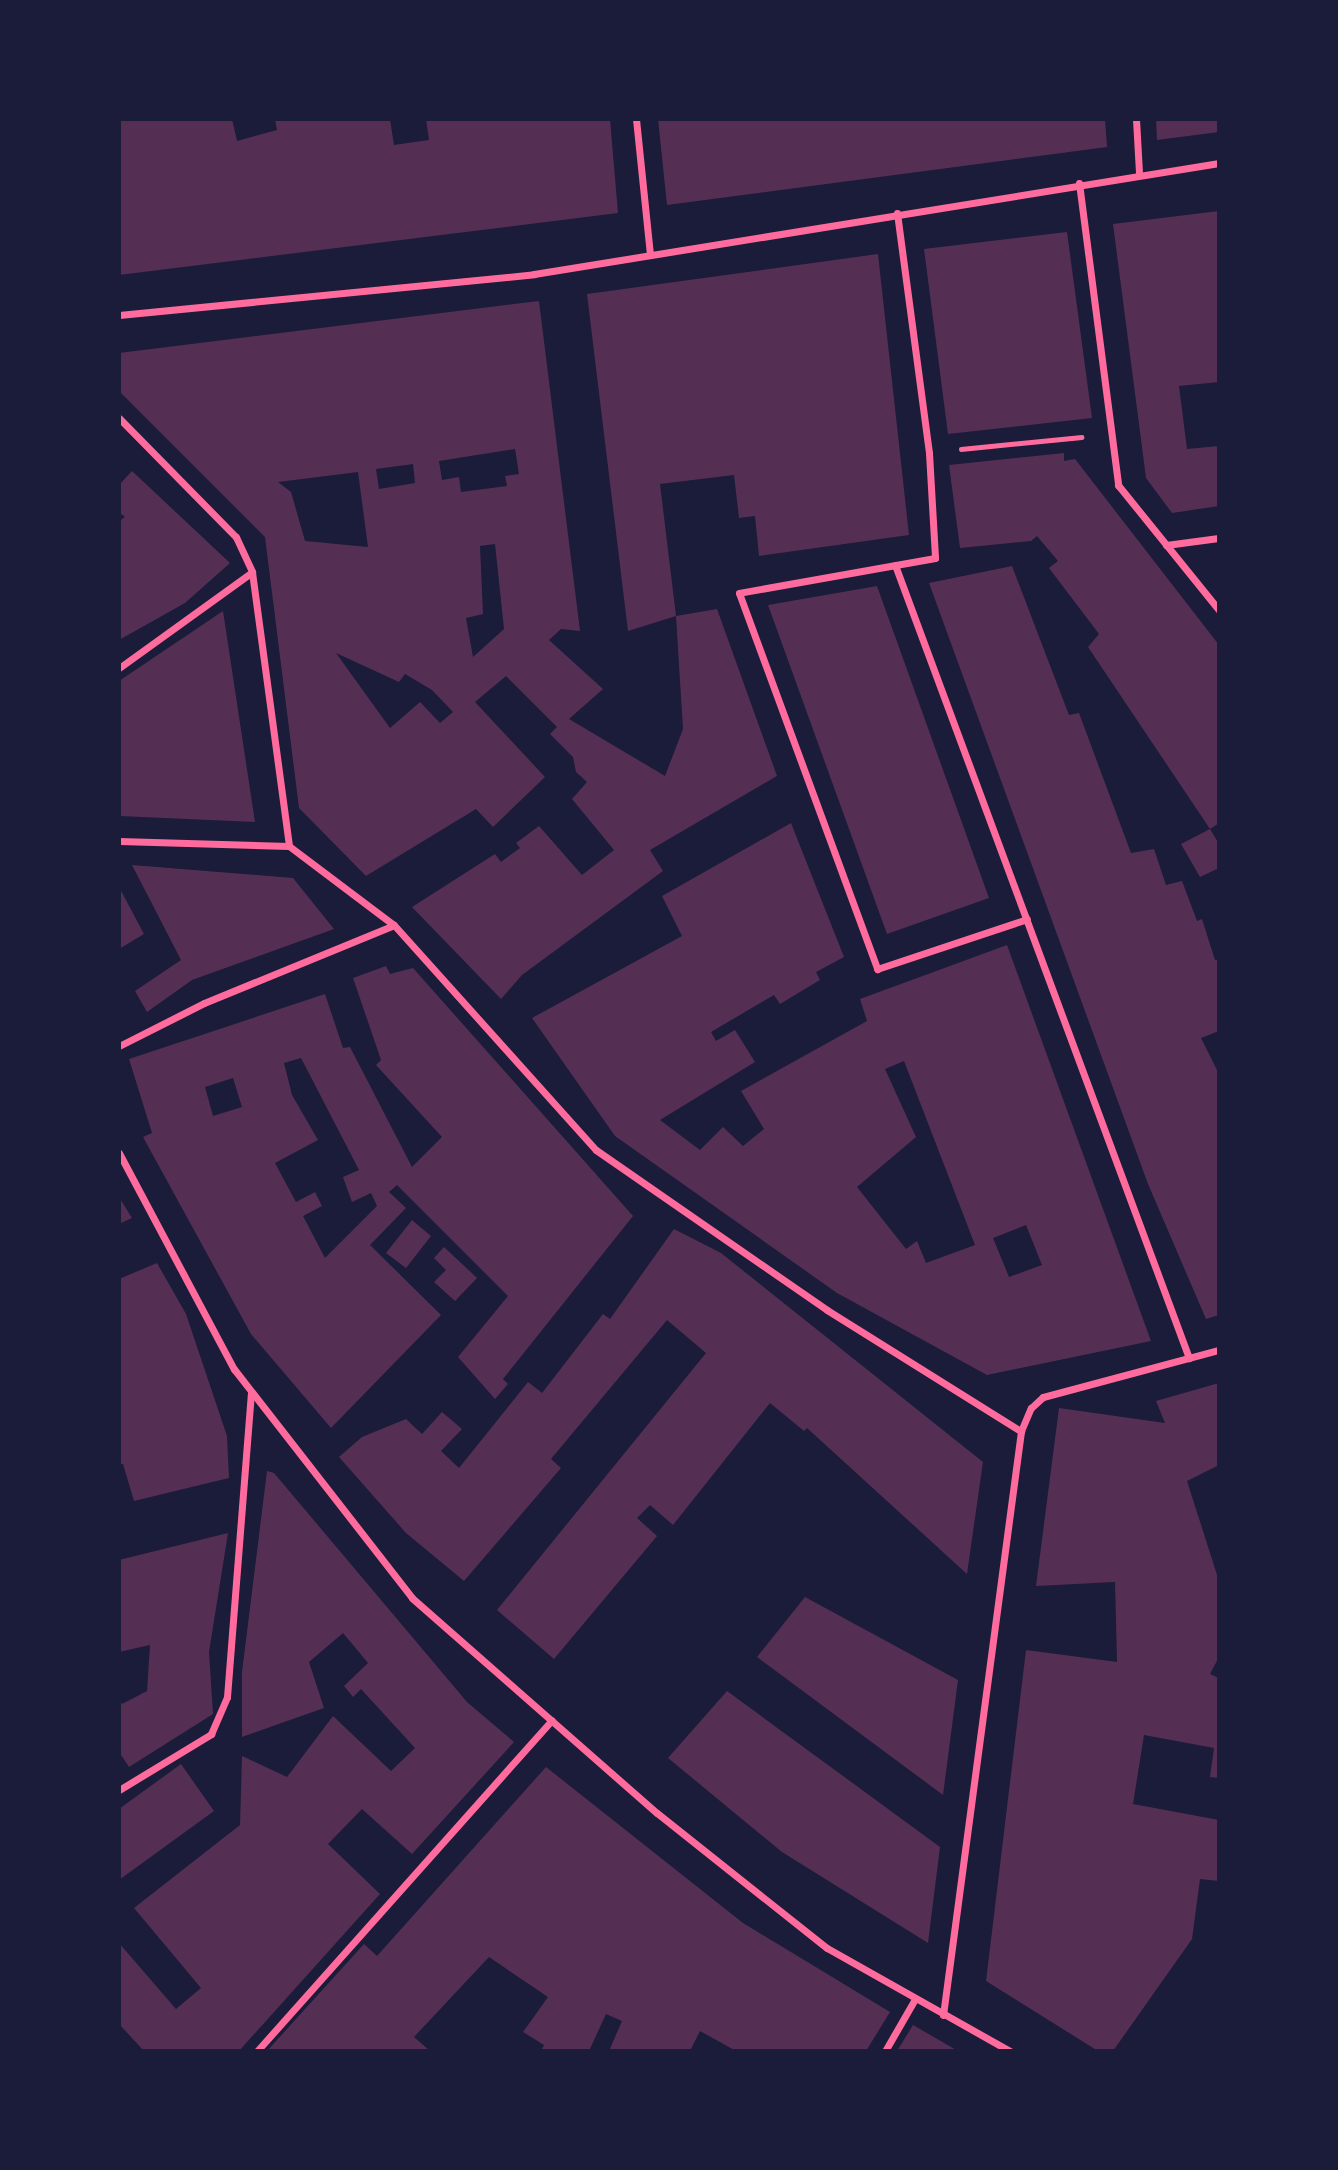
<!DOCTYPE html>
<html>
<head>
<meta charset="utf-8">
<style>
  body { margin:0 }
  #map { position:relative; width:1338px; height:2170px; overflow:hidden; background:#1b1b3a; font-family:Figtree,sans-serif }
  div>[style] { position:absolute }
  .building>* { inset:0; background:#542f53 }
  .path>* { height:4.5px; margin:-2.25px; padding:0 2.25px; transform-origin:2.25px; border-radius:2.25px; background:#ff6b9d }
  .minor>* { height:7px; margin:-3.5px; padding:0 3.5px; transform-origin:3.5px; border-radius:3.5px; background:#ff6b9d }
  span { translate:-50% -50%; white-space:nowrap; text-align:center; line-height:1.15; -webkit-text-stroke:6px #1b1b3a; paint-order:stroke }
  .frame { position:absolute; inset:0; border:121px solid #1b1b3a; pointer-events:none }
</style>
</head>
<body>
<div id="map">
  <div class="building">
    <i style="clip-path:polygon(119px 119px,232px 119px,237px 141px,277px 130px,275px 119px,390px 119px,394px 145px,429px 140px,426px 119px,610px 119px,618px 213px,119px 275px)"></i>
    <i style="clip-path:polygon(658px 119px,1105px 119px,1107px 147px,667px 205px)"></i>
    <i style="clip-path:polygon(1156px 119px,1219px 119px,1219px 132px,1157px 140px)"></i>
    <i style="clip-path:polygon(1219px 211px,1219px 382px,1179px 386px,1187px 449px,1219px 446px,1219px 506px,1172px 513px,1146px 478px,1113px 224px)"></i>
    <i style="clip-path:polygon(1067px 232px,1092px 418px,948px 434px,924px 249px)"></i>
    <i style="clip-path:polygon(878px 254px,909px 535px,759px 556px,755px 516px,739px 518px,734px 475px,660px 484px,676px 616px,628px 631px,587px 294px)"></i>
    <i style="clip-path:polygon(evenodd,539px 301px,580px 631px,561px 629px,549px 640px,603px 689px,569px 719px,665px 776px,683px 729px,676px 616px,717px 609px,777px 776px,650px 850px,663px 871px,522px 975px,501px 999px,412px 907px,495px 854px,501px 862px,520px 848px,516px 843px,539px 826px,582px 875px,614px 850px,572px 799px,587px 782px,576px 772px,573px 757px,550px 734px,557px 727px,506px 676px,475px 702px,545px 777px,493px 827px,476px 809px,366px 876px,299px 808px,265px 537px,119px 391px,119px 353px,539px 301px,515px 449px,519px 474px,505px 476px,507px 486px,461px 492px,459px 477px,442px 480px,439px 461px,515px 449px,539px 301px,413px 464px,415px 483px,379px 489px,376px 469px,413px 464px,539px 301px,358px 472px,368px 547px,305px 541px,291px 492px,278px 482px,358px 472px,539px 301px,495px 544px,504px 629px,473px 657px,466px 618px,483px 614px,480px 546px,495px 544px,539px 301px,336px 653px,399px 682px,405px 674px,432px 690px,453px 712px,440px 723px,420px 702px,390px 728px,336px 653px)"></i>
    <i style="clip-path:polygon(1064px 453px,1064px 461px,1075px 459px,1219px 645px,1219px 823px,1210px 829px,1219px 844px,1219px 868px,1200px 877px,1181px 844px,1210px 829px,1088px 647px,1099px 634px,1049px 568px,1058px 561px,1037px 536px,1031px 541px,960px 548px,949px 465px)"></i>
    <i style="clip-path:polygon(132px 471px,230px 563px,185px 603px,119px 640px,119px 521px,125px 517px,119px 512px,119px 485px)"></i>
    <i style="clip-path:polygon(1012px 566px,1069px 715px,1079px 713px,1131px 853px,1154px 849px,1166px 885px,1182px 881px,1197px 921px,1202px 919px,1215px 960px,1219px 959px,1219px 1031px,1201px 1038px,1219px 1074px,1219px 1315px,1206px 1319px,1148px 1184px,929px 583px)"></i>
    <i style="clip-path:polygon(877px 586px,989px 898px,887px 934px,768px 605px)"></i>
    <i style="clip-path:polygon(223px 611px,255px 822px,119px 816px,119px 681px)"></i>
    <i style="clip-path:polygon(evenodd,791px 823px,844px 957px,816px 972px,820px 980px,780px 1004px,774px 995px,711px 1032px,716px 1041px,735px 1030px,755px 1062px,660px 1120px,700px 1150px,723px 1127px,743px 1146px,764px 1129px,741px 1091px,867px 1021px,860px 999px,1007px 945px,1151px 1341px,987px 1375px,837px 1293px,615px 1136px,532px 1018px,682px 936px,662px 896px,791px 823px,904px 1061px,975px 1245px,926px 1263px,917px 1241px,906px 1249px,857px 1187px,916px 1137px,885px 1069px,904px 1061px,791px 823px,1026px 1225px,1042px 1265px,1009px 1277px,993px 1238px,1026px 1225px)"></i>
    <i style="clip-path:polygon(132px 865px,293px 878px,334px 929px,192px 980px,147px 1012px,135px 991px,181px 960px)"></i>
    <i style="clip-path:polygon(119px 887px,144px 934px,119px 949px)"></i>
    <i style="clip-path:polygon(evenodd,386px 966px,390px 974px,413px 968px,633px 1216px,503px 1379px,508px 1384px,495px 1399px,458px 1357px,508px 1296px,397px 1185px,389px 1192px,406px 1208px,370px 1245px,441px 1315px,331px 1428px,251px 1334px,143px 1137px,152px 1133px,129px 1059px,325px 994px,343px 1048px,350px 1047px,412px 1167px,442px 1137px,376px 1065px,381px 1060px,353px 978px,386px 966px,301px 1058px,359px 1170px,343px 1177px,352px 1202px,371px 1193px,377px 1206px,325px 1258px,303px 1216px,322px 1206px,315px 1192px,296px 1202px,275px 1163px,318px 1140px,292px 1095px,284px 1063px,301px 1058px,386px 966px,233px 1078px,242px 1107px,213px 1116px,205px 1087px,233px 1078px)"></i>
    <i style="clip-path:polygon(119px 1197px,132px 1218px,119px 1224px)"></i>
    <i style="clip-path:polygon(412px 1220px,431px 1236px,406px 1268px,386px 1253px)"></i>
    <i style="clip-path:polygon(674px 1229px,721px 1253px,983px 1462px,967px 1574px,807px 1428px,804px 1431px,770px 1403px,673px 1525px,650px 1505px,637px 1518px,657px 1536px,554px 1659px,497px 1610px,706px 1353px,667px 1320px,551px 1459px,561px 1468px,464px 1581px,406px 1533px,339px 1457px,362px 1437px,406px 1419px,422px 1434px,442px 1412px,462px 1429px,441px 1451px,459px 1468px,528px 1382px,542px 1393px,603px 1314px,610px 1319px)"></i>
    <i style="clip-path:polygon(444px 1247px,477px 1278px,455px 1301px,434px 1282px,446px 1270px,434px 1258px)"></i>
    <i style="clip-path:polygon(157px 1263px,186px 1314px,227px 1436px,229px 1478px,134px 1501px,123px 1464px,119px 1464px,119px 1279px)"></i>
    <i style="clip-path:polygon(1219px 1383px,1219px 1465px,1187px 1481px,1219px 1581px,1219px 1657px,1210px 1674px,1219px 1678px,1219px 1778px,1210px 1777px,1214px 1748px,1144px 1735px,1133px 1804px,1219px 1820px,1219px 1881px,1200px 1879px,1192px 1939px,1113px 2051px,1098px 2051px,986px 1981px,1026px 1650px,1117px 1662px,1115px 1582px,1036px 1586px,1059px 1408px,1165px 1423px,1156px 1401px)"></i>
    <i style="clip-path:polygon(267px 1471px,274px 1473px,467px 1702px,514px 1742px,412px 1854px,362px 1809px,328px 1844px,380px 1894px,239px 2051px,144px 2051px,119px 2024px,119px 1943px,176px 2009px,201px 1988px,134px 1908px,240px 1825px,242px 1756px,287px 1777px,333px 1716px,391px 1771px,415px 1748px,361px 1689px,353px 1697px,344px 1686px,368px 1663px,343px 1633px,309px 1662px,324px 1708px,242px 1737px,242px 1672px)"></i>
    <i style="clip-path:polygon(228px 1533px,209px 1652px,213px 1714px,129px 1767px,119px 1752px,119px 1699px,122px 1704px,147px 1691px,150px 1645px,119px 1652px,119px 1560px)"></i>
    <i style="clip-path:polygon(805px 1597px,958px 1680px,943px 1795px,757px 1657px)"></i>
    <i style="clip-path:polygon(727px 1691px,940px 1847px,928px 1943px,782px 1852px,668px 1758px)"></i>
    <i style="clip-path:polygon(181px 1764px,214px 1811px,119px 1880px,119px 1809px)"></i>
    <i style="clip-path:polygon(546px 1767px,743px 1923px,890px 2012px,866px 2051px,736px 2051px,700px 2031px,690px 2051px,609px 2051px,622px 2021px,606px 2014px,589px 2051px,541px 2051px,544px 2045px,523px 2032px,548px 1997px,489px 1957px,414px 2037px,430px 2051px,267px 2051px,364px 1944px,377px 1956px)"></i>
    <i style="clip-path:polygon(913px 2025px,958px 2051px,897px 2051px)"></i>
  </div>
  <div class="path">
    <i style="left:961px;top:449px;width:121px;rotate:-5.7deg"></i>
  </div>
  <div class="minor">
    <i style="left:636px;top:119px;width:136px;rotate:84.1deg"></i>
    <i style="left:1136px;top:119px;width:54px;rotate:86.8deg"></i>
    <i style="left:1079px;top:183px;width:305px;rotate:82.6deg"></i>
    <i style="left:1118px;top:485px;width:161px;rotate:51.1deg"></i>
    <i style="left:897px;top:213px;width:242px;rotate:82.4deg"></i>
    <i style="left:929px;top:453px;width:105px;rotate:86.7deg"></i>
    <i style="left:935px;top:558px;width:199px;rotate:169.9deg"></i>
    <i style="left:739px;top:593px;width:401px;rotate:69.8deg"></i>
    <i style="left:877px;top:969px;width:158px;rotate:-18.4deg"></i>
    <i style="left:119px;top:315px;width:417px;rotate:-5.6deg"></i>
    <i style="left:534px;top:274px;width:694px;rotate:-9.2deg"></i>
    <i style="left:119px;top:418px;width:167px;rotate:45.5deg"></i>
    <i style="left:236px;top:537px;width:38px;rotate:65deg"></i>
    <i style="left:252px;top:572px;width:276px;rotate:82.3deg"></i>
    <i style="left:289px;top:846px;width:131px;rotate:37deg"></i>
    <i style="left:394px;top:925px;width:302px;rotate:48.1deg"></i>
    <i style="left:596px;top:1150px;width:281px;rotate:34.7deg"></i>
    <i style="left:827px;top:1310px;width:229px;rotate:32deg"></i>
    <i style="left:1166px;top:545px;width:53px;rotate:-7.5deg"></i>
    <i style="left:895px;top:565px;width:846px;rotate:69.66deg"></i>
    <i style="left:119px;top:668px;width:164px;rotate:-35.8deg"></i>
    <i style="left:119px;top:841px;width:170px;rotate:1.7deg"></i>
    <i style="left:119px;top:1046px;width:95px;rotate:-26.8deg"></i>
    <i style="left:204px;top:1003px;width:205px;rotate:-22.3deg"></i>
    <i style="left:119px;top:1153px;width:245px;rotate:62deg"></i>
    <i style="left:234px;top:1369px;width:290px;rotate:52.1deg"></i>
    <i style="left:412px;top:1598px;width:326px;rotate:41.3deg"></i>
    <i style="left:657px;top:1813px;width:217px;rotate:38.5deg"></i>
    <i style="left:827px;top:1948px;width:210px;rotate:29.4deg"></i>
    <i style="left:119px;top:1790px;width:108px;rotate:-31.3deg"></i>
    <i style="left:211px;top:1734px;width:40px;rotate:-66.6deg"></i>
    <i style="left:227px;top:1697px;width:304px;rotate:-85.5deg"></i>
    <i style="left:943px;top:2015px;width:589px;rotate:-82.39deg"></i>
    <i style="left:1021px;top:1431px;width:25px;rotate:-67deg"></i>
    <i style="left:1031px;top:1408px;width:16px;rotate:-43deg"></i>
    <i style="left:1043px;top:1397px;width:182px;rotate:-15deg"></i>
    <i style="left:257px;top:2051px;width:443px;rotate:-48.3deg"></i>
    <i style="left:885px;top:2051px;width:60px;rotate:-60deg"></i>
  </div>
  <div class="frame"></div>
</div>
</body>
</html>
